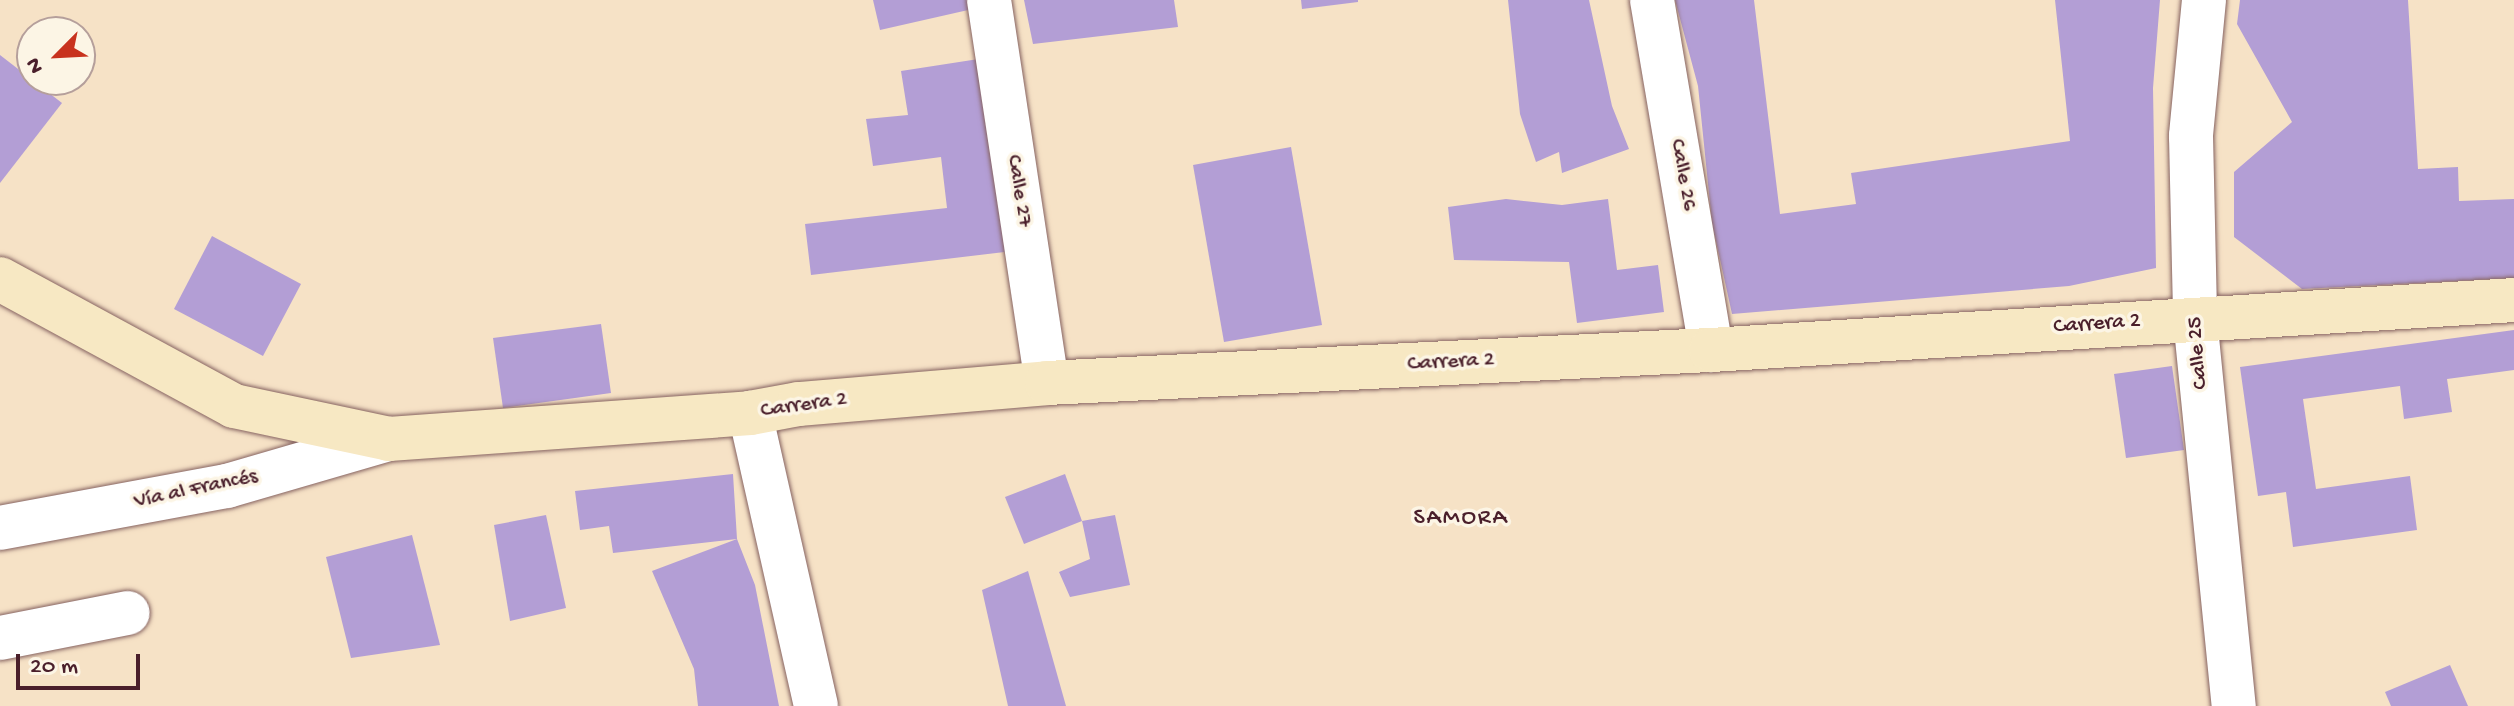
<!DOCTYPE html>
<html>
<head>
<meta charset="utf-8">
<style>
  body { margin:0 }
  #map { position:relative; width:2514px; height:706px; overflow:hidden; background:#f6e2c6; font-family:"Gochi Hand",sans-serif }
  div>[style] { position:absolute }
  .building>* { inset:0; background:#b39ed5 }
  .roads { filter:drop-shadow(0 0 2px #866361) drop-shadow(0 0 2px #866361) }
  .street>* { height:44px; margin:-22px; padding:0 22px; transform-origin:22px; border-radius:22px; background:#fff }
  .secondary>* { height:44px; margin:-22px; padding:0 22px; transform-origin:22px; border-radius:22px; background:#f7e8c3 }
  span { translate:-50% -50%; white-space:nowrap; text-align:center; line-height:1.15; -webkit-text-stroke:7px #fcf5e5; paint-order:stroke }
  .street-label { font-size:22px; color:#4a1f2b }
  .neighbourhood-label { font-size:24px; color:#4a1f2b; letter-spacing:2px }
  .north { position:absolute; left:16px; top:16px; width:80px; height:80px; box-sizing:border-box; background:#fcf5e5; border:2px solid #b59f9b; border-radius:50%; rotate:246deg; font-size:22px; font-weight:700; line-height:32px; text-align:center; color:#4a1f2b }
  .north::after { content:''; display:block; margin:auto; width:28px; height:36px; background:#c8321e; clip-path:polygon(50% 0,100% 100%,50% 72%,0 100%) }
  .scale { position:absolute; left:16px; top:654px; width:124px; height:36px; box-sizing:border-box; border:4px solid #4a1f2b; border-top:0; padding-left:10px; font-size:24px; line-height:28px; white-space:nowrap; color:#4a1f2b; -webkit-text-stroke:6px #fcf5e5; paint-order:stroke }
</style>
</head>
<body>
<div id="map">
  <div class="building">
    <i style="clip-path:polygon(873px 0,976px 0,977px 8px,880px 30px)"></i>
    <i style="clip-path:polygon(1024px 0,1174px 0,1178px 27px,1033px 44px)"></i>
    <i style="clip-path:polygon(1301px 0,1358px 0,1358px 2px,1302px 9px)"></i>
    <i style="clip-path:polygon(1508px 0,1589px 0,1612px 106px,1629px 149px,1562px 173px,1559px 152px,1536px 162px,1520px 114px)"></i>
    <i style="clip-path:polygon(1675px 0,1754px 0,1780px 214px,1856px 204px,1851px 173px,2070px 141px,2055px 0,2160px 0,2153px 88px,2156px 268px,2069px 286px,1732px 314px,1712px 223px,1698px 86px)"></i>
    <i style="clip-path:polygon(2240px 0,2408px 0,2418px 169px,2458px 167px,2459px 201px,2514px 199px,2514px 278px,2302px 289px,2234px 237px,2234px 172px,2292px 122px,2237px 24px)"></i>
    <i style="clip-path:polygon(0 55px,62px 103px,0 183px)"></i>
    <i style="clip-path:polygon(985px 58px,1013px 251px,811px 275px,805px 224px,947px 208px,941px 157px,873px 166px,866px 119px,908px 115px,901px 71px)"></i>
    <i style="clip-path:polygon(1291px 147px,1322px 325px,1224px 342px,1193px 165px)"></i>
    <i style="clip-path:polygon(1506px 199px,1562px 205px,1608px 199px,1617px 270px,1658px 265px,1664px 312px,1577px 323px,1569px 262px,1454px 260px,1448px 207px)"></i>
    <i style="clip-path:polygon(212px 236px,301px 284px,263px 356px,174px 309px)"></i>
    <i style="clip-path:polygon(601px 324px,611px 393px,503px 408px,493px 338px)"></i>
    <i style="clip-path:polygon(2514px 330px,2514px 370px,2447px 379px,2452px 412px,2404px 419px,2400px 386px,2303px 399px,2316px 489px,2410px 476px,2417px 530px,2293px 547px,2286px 492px,2258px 496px,2240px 367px)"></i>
    <i style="clip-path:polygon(2172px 366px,2184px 450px,2126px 458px,2114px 374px)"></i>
    <i style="clip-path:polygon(733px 474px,737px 539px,613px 553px,609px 526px,580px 530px,575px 491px)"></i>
    <i style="clip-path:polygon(1065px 474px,1082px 521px,1024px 544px,1005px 497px)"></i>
    <i style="clip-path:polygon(546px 515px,566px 608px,510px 621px,494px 525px)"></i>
    <i style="clip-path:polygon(1115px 515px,1130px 585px,1070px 597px,1059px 572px,1090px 559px,1082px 521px)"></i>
    <i style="clip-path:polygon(412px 535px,440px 645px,351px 658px,326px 557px)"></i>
    <i style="clip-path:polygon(737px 539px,755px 585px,779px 706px,698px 706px,694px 669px,652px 571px)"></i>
    <i style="clip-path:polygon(1028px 571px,1066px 706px,1008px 706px,982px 590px)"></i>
    <i style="clip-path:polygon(2450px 665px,2468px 706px,2391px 706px,2385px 692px)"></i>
  </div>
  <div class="roads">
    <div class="street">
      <i style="left:989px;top:0;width:387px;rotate:81.4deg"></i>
      <i style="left:1652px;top:0;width:355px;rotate:80.4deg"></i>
      <i style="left:2204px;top:0;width:137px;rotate:95.5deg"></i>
      <i style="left:2191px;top:136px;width:182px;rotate:88.7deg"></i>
      <i style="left:2195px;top:318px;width:390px;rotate:84.3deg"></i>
      <i style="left:750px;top:413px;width:300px;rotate:77.3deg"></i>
      <i style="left:0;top:528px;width:231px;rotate:-10.5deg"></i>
      <i style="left:227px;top:486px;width:169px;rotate:-16.2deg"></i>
      <i style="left:0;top:638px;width:130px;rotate:-11.1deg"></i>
    </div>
    <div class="secondary">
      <i style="left:0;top:279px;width:266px;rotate:28.5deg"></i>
      <i style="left:234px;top:406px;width:158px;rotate:12deg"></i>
      <i style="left:389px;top:439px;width:362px;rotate:-4.1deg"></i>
      <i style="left:750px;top:413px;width:50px;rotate:-10.4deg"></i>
      <i style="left:799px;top:404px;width:249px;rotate:-4.8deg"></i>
      <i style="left:1047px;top:383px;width:665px;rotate:-2.85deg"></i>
      <i style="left:1711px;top:350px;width:805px;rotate:-3.56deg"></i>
    </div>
  </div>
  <div class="street-label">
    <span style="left:1682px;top:175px;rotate:80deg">Calle 26</span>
    <span style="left:1018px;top:191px;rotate:81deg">Calle 27</span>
    <span style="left:2097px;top:325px;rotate:-4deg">Carrera 2</span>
    <span style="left:2199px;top:353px;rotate:-95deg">Calle 25</span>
    <span style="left:1451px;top:363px;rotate:-3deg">Carrera 2</span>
    <span style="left:804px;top:406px;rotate:-8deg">Carrera 2</span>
    <span style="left:196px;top:490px;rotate:-12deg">Vía al Francés</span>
  </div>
  <div class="neighbourhood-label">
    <span style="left:1461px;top:519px">SAMORA</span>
  </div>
  <div class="north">N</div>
  <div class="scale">20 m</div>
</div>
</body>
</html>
